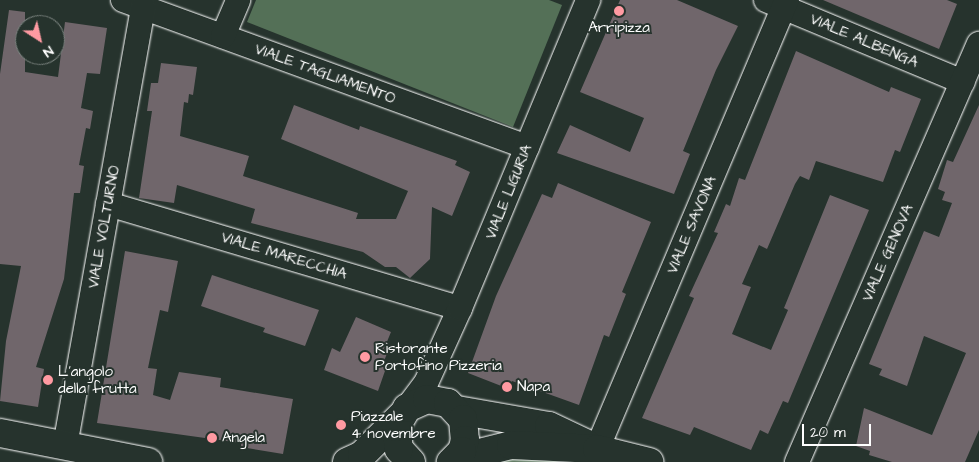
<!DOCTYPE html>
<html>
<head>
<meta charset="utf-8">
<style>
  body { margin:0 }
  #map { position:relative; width:979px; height:462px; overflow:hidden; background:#26332d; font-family:"Architects Daughter",sans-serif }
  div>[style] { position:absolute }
  .green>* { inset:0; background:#547057 }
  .building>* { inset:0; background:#70666b }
  .roads { filter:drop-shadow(0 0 1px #fff) drop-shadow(0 0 1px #fff) }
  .street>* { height:24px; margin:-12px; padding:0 12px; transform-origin:12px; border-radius:12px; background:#26332d }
  .secondary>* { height:28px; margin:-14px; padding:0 14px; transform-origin:14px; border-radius:14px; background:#26332d }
  .dots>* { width:14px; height:14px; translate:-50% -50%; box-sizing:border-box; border:2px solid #26332d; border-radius:50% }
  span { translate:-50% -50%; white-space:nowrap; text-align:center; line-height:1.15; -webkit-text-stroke:4px #26332d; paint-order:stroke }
  .poi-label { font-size:15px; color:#fff }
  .left { translate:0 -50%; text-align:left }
  .street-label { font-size:15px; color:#fff }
  .north { position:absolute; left:15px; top:15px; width:50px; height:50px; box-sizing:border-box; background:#26332d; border:1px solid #7d8581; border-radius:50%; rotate:145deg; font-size:14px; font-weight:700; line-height:20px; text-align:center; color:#fff }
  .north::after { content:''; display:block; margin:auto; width:18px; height:22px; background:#ff9aa2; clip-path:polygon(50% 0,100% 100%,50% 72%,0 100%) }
  .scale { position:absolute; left:802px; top:424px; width:69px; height:22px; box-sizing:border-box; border:2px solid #fff; border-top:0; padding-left:6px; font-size:15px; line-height:18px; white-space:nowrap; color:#fff; -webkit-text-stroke:4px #26332d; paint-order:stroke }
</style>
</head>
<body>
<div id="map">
  <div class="green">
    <i style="clip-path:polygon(256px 0,549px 0,562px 5px,513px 127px,247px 22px)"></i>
    <i style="clip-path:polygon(492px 454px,551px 460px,559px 462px,475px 462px)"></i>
  </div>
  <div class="building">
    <i style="clip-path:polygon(620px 0,677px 0,738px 26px,716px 70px,683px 151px,690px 154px,674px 194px,557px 153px,570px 125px,630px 152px,644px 118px,580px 92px)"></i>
    <i style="clip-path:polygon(823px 0,947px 0,957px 4px,939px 49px)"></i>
    <i style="clip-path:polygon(9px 10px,25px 12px,25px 72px,58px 77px,65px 22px,107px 28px,100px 74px,87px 73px,81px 108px,93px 111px,90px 129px,86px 128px,79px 165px,84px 166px,80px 193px,74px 193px,64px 279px,36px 367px,44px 369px,38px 407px,0 401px,6px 341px,21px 266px,0 264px,0 74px)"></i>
    <i style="clip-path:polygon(796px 51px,889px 92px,891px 87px,921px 99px,900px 152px,895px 150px,883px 182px,816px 161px,809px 180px,800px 176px,795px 184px,767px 249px,759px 245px,742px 284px,751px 287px,732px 334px,771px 350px,788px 310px,784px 308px,830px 195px,869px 210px,788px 403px,783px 401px,768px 434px,760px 430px,751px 450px,694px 427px,690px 435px,642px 418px,694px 298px,689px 296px,718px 233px,714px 232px,726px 204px,730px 206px,739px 178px,745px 180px)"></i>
    <i style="clip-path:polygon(161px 63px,197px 67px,193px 95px,189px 94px,188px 103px,184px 102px,180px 136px,249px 156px,243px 176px,358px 213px,356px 219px,396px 219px,408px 191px,281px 139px,294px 105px,359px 130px,360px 126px,457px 161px,455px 165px,470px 172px,452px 216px,432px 207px,430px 259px,410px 278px,396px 267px,385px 267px,363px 252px,251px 223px,255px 209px,177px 185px,174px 203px,139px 198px,152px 111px,147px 111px,151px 83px,158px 83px)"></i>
    <i style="clip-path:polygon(979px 105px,979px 430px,965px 462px,892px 462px,869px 455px,870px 451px,856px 446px,864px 408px,932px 435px,966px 353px,924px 336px,907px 386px,879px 375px,882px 369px,869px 364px,924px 231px,939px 237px,952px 203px,942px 200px,945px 192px,938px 189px,947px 160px,953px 162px)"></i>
    <i style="clip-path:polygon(558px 183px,651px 222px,622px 292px,626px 294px,609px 337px,604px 335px,579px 405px,512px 381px,509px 389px,468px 373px,496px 296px,542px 194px,552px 198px)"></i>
    <i style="clip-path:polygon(125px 251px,178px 261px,168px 312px,160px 310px,148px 368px,157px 369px,153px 395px,170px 400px,179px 372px,221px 378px,220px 387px,293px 399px,283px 454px,241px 447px,241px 443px,97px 423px)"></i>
    <i style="clip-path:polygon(212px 275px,319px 310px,305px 346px,263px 332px,265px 328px,201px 306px)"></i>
    <i style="clip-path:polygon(356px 317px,391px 332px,384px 349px,388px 351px,382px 366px,386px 368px,378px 391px,324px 370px,332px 348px,340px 352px)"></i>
  </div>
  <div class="roads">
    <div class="street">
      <i style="left:123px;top:0;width:430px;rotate:20deg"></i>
      <i style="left:766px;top:0;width:213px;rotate:22.6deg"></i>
      <i style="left:223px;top:36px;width:39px;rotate:-67deg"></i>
      <i style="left:108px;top:204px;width:367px;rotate:16.5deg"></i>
      <i style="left:407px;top:408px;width:31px;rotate:-53deg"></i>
      <i style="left:426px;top:383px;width:82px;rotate:-65.6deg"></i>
      <i style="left:460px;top:308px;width:334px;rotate:-67.4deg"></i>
      <i style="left:65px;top:446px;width:446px;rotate:-79.9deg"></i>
      <i style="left:597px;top:449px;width:488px;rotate:-67.1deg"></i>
      <i style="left:797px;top:462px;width:456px;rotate:-66.5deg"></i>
    </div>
    <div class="secondary">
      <i style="left:457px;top:410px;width:93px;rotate:9.9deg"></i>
      <i style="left:549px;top:426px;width:42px;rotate:25.3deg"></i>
      <i style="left:0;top:433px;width:151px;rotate:11.1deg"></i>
      <i style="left:455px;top:459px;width:58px;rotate:-14deg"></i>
      <i style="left:511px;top:445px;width:86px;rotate:2.7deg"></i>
      <i style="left:597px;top:449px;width:54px;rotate:14deg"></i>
      <i style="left:347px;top:462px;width:17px;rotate:-25deg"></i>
      <i style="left:362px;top:455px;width:54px;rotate:-45deg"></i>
      <i style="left:411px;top:462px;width:18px;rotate:-133deg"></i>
      <i style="left:399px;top:449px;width:22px;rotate:-98deg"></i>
      <i style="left:396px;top:427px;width:22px;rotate:-60deg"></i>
      <i style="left:407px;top:408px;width:22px;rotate:-24deg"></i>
      <i style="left:427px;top:399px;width:21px;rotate:11deg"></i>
      <i style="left:448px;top:403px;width:22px;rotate:47deg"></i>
      <i style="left:463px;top:419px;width:21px;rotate:85deg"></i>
      <i style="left:465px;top:440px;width:11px;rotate:105deg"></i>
      <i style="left:462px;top:451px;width:16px;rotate:135deg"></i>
    </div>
  </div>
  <div class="dots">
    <i style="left:619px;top:11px;background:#ff9aa2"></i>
    <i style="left:365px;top:357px;background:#ff9aa2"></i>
    <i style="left:48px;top:380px;background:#ff9aa2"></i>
    <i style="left:507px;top:387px;background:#ff9aa2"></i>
    <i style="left:341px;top:425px;background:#ff9aa2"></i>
    <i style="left:212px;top:438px;background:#ff9aa2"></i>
  </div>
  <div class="poi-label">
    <span style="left:619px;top:28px">Arripizza</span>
    <span class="left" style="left:375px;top:357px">Ristorante<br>Portofino Pizzeria</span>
    <span class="left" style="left:58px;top:380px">L'angolo<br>della frutta</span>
    <span class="left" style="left:517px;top:387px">Napa</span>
    <span class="left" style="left:351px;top:425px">Piazzale<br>4 novembre</span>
    <span class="left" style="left:222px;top:438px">Angela</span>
  </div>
  <div class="street-label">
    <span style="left:864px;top:41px;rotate:23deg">VIALE ALBENGA</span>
    <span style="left:325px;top:74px;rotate:20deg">VIALE TAGLIAMENTO</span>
    <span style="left:509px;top:192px;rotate:-68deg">VIALE LIGURIA</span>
    <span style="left:692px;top:225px;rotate:-67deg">VIALE SAVONA</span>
    <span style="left:104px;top:227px;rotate:-80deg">VIALE VOLTURNO</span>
    <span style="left:888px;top:253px;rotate:-66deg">VIALE GENOVA</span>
    <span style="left:284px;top:256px;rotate:17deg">VIALE MARECCHIA</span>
  </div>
  <div class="north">N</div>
  <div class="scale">20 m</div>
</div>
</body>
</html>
